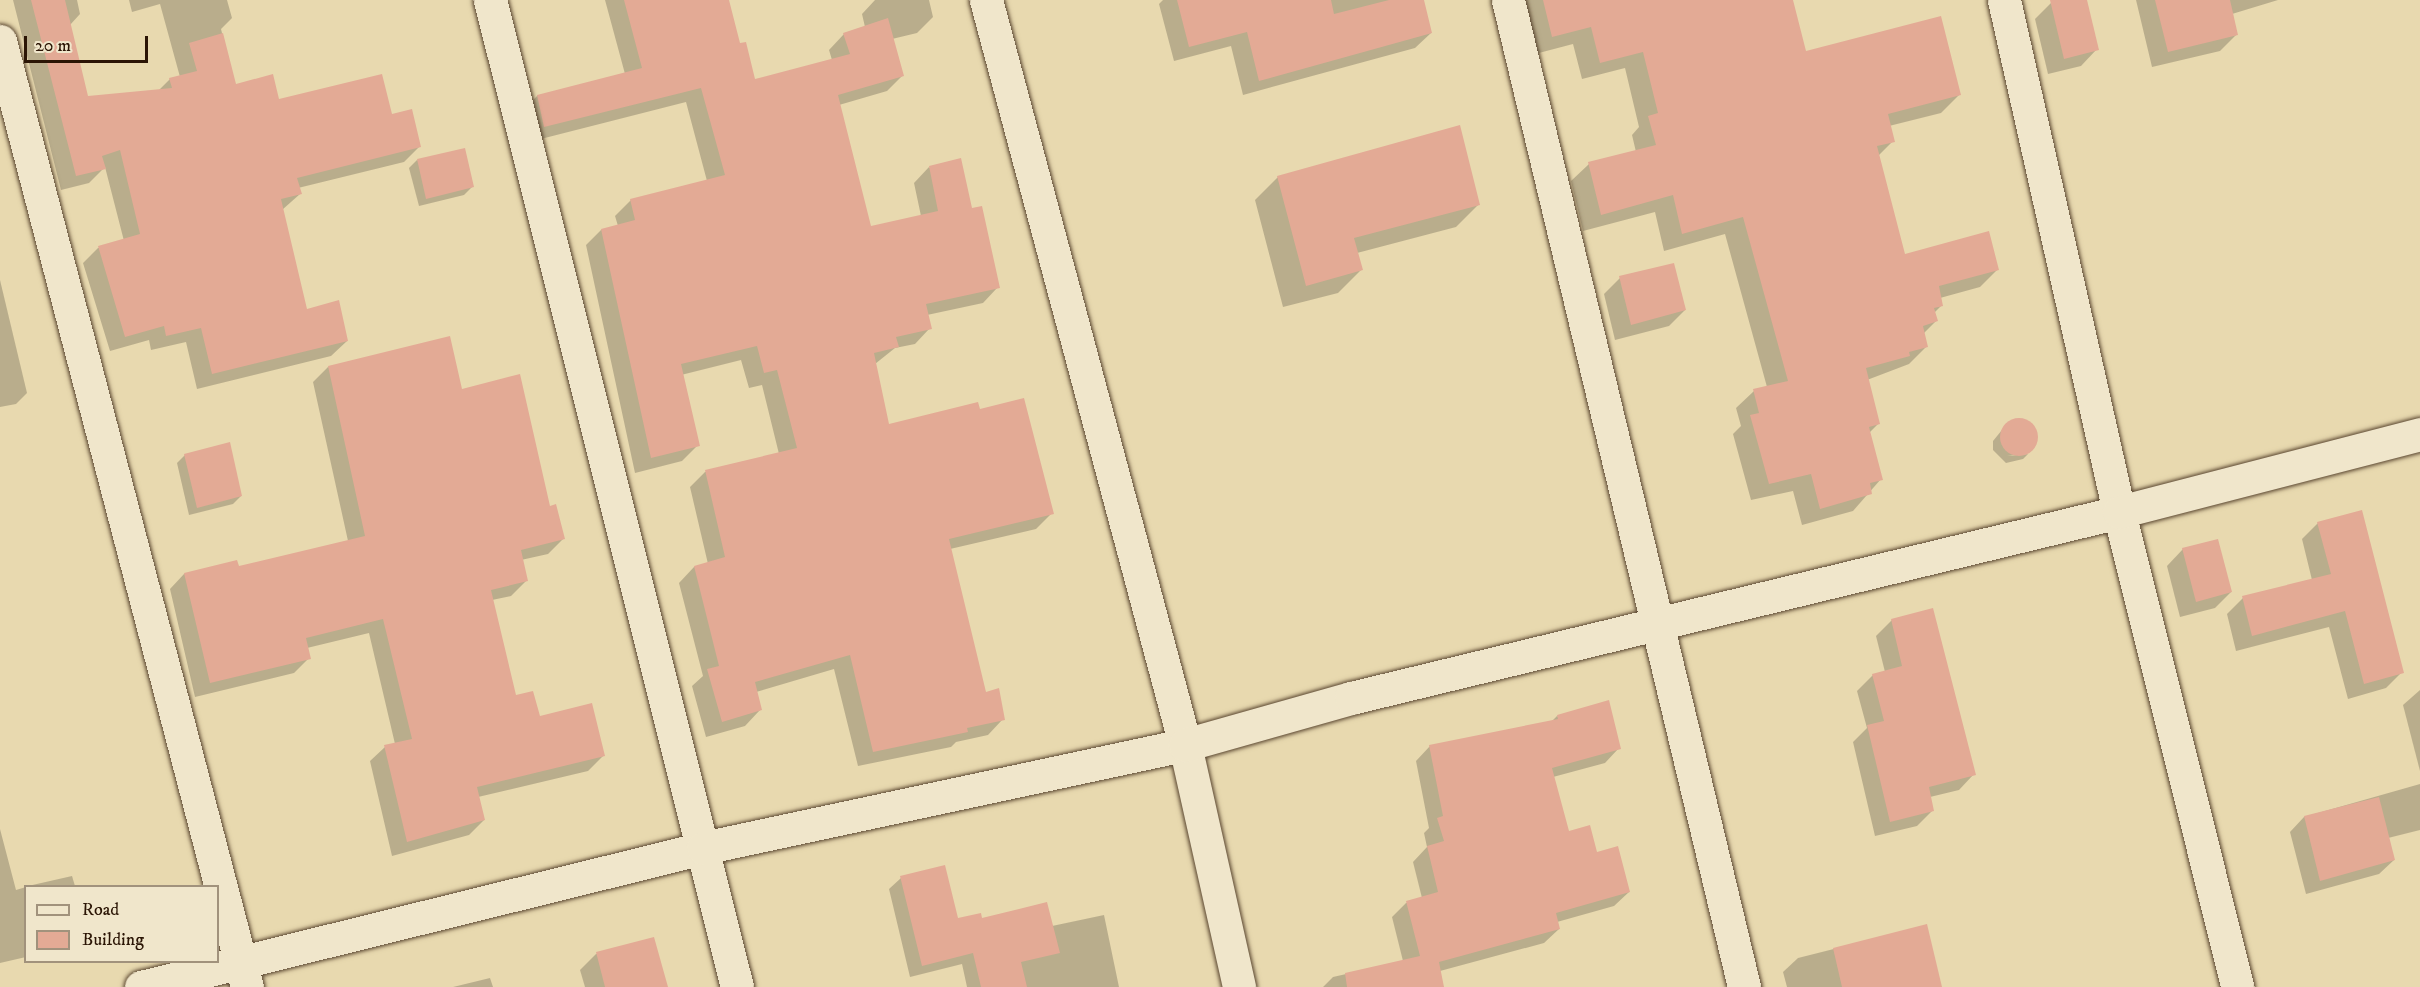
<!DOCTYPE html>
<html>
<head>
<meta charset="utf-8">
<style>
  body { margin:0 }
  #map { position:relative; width:2420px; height:987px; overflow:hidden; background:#e8d9af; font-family:"IM FELL DW Pica",serif }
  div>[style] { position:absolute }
  .shadow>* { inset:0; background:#0003 }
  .building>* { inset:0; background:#e3aa95 }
  .round { border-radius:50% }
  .roads { filter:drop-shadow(0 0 2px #5a4630) drop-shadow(0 0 2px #5a4630) }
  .minor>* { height:33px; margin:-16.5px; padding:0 16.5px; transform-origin:16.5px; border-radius:16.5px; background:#f0e6cb }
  span { translate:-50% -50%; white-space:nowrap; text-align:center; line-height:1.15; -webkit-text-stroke:5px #f0e6cb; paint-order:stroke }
  .legend { position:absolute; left:24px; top:885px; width:195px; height:78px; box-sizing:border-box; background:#f0e6cb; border:2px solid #a1927c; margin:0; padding:8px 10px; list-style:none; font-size:18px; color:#2b1505 }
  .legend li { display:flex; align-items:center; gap:12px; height:30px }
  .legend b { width:30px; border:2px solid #a1927c }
  .scale { position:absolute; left:24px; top:36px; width:124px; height:27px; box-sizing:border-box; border:3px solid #2b1505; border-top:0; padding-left:8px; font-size:18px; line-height:21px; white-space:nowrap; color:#2b1505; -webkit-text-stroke:4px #f0e6cb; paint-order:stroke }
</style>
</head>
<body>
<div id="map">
  <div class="shadow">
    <i style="clip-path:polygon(13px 0,77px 0,80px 14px,70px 25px,87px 97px,158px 91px,170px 79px,180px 77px,160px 4px,132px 12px,129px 0,227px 0,232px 18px,221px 29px,235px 86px,278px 101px,391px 115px,419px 147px,404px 162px,298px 188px,300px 194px,282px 210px,306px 310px,347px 341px,331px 356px,197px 389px,186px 342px,151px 350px,149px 340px,110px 351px,83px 263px,98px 248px,124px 241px,105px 167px,89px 183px,61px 190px)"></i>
    <i style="clip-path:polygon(605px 0,727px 0,739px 45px,754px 81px,832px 60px,829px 50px,844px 34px,865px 27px,862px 14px,875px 0,929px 0,933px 17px,917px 33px,892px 39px,902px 76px,887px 91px,839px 105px,870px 227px,921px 216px,914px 183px,929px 167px,971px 210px,998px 287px,983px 303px,927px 315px,930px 328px,915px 344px,895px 348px,875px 364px,888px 426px,979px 411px,1052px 513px,1036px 529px,950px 549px,985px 693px,1003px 719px,988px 735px,956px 742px,951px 747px,858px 766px,834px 669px,756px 692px,760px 710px,745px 726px,706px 737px,692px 686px,703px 676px,679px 583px,694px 567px,708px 564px,690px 487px,705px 472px,779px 454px,762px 385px,749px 388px,741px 360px,681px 375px,698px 445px,682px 461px,635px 473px,586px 245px,601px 230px,618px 226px,615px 216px,631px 200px,707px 181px,686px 102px,529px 142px,522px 112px,537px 96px,625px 74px)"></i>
    <i style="clip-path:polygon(1163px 0,1422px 0,1431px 33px,1415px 48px,1243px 95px,1231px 46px,1174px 61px,1159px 4px)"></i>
    <i style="clip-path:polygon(1521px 0,1791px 0,1805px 53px,1959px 95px,1941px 113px,1889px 126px,1893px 141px,1878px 156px,1904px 256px,1998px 269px,1980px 287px,1940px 298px,1942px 305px,1934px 313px,1936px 321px,1923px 334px,1927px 346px,1909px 364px,1867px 380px,1879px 423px,1869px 433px,1881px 479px,1853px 511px,1802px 525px,1793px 491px,1751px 500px,1733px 434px,1741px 426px,1736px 408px,1754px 391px,1767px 387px,1725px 234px,1664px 251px,1655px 212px,1583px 231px,1571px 181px,1589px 164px,1636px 152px,1632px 135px,1639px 127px,1625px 68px,1582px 79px,1573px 44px,1535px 54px)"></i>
    <i style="clip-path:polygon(2062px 0,2085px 0,2097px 49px,2081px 66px,2048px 74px,2035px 19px,2051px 3px)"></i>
    <i style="clip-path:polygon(2136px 0,2278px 0,2232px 14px,2237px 34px,2220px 51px,2152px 67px)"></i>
    <i style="clip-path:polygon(417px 160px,472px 187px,464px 195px,419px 206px,409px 168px)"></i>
    <i style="clip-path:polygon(1278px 177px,1479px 204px,1456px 227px,1357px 253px,1361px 270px,1338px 293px,1283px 307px,1255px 200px)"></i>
    <i style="clip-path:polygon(1620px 278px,1685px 310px,1669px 326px,1615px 340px,1604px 294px)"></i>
    <i style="clip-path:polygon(0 280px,27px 393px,16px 404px,0 407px)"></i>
    <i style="clip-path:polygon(328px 367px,461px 391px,549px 507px,563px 539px,548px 554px,521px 560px,526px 581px,511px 596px,492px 600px,515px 697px,538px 718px,603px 756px,588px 771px,478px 797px,484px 820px,469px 835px,392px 856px,370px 761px,385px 747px,395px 744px,369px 633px,307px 648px,309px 658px,294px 673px,195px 697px,170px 589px,184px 574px,237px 568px,348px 541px,313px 382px)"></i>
    <i style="clip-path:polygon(2024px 421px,2037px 433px,2036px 442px,2030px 452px,2007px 456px,2028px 454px,2023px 459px,2006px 463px,1993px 450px,1993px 441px,2006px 425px)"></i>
    <i style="clip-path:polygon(185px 455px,241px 496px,233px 504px,189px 515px,177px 463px)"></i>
    <i style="clip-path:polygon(2318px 523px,2402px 672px,2386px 688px,2348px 699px,2329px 627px,2236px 651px,2227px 614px,2243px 598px,2312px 580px,2302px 539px)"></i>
    <i style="clip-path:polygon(2183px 549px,2231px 592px,2215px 608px,2180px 617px,2167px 566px)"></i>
    <i style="clip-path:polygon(1892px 620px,1974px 774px,1959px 790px,1930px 797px,1933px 810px,1917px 826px,1875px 836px,1853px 742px,1867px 728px,1857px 691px,1873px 675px,1885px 672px,1876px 636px)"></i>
    <i style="clip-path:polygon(2420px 690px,2420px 771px,2403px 705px)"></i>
    <i style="clip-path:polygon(1557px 716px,1619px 748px,1605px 763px,1553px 777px,1568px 833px,1596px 854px,1629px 892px,1614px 906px,1557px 922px,1559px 929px,1544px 943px,1440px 971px,1443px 987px,1323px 987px,1333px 977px,1403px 961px,1392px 917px,1406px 903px,1422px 898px,1413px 862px,1427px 847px,1424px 833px,1429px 828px,1416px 761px,1430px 746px,1552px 721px)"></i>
    <i style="clip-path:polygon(2420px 784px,2420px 830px,2388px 838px,2394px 860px,2379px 874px,2306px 894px,2290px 832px,2304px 817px)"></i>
    <i style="clip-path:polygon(0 829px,16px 890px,26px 887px,26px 957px,0 963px)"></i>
    <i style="clip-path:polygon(72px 876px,75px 886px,28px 886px)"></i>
    <i style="clip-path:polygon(901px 878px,957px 920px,1052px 926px,1104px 915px,1119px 987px,967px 987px,962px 964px,910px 977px,889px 889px)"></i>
    <i style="clip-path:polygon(1925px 926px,1940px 987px,1787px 987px,1783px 972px,1798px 958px)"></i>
    <i style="clip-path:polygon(653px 938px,666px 987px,585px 987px,580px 970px,596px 954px)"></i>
    <i style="clip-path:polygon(490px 978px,493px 987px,453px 987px)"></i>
  </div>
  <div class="building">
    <i style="clip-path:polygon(31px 0,65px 0,88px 96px,172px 88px,169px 78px,197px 71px,189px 43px,223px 33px,236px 84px,273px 74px,279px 99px,382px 74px,392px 114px,412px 109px,421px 147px,297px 178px,302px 194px,281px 199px,307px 309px,339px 300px,348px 341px,212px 374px,201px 328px,166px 336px,164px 326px,125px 337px,98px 246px,140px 234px,120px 150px,102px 156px,106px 169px,76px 176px)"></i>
    <i style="clip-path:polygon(624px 0,729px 0,740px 43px,746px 42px,755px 79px,850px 54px,843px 33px,888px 18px,904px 76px,838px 95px,871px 226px,938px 211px,929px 166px,961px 158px,972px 208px,982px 206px,1000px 288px,926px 304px,932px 329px,896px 337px,899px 347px,874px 353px,889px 424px,978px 402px,980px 409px,1024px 398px,1054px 514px,949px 539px,986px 692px,999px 688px,1005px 720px,967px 728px,968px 732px,873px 752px,850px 655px,755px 682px,762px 710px,722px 722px,707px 669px,719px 666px,694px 566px,725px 557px,705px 470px,797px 448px,777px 370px,764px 373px,757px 346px,681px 364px,700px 446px,651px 458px,601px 229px,635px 220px,630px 199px,725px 175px,701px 88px,544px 127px,537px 95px,642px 68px)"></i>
    <i style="clip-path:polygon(1177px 0,1331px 0,1334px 14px,1389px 0,1424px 0,1432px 33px,1259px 81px,1247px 32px,1189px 47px)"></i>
    <i style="clip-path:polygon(1543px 0,1793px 0,1806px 51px,1941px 16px,1961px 95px,1888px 114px,1895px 142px,1877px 146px,1905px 254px,1989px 231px,1999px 270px,1939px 286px,1943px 306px,1934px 308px,1938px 321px,1923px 326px,1928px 347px,1909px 352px,1910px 356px,1866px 368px,1880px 424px,1869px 427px,1883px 480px,1870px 483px,1872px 494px,1820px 509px,1811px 474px,1769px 484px,1750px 415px,1759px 413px,1753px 389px,1788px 381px,1743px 217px,1682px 234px,1673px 195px,1601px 215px,1588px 162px,1656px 145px,1648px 116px,1658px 113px,1643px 52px,1600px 63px,1591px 27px,1552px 37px)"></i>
    <i style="clip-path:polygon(2050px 0,2087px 0,2099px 50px,2064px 59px)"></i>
    <i style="clip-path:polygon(2155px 0,2230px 0,2238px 35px,2168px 52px)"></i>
    <i style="clip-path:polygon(1460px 125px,1480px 205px,1354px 238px,1363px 270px,1306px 286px,1277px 176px)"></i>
    <i style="clip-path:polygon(465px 148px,474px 187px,426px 199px,417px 159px)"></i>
    <i style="clip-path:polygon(1674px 263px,1686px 310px,1631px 325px,1619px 276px)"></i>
    <i style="clip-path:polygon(450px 336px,462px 389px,520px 374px,550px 506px,556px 504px,565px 539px,521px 550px,528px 581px,491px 590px,516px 695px,533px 691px,540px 716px,592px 703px,605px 756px,477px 787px,485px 820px,407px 842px,384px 745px,412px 739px,383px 619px,306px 638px,311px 659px,210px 683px,184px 573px,237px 560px,239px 566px,365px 536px,328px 366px)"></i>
    <i class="round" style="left:2000px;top:418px;width:38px;height:38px"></i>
    <i style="clip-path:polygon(230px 442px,242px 496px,197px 508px,184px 454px)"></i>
    <i style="clip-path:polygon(2362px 510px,2404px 673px,2364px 684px,2345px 611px,2252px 636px,2242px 596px,2331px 574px,2317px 522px)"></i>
    <i style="clip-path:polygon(2218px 539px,2232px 592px,2196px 602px,2182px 548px)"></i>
    <i style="clip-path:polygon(1933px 608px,1976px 775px,1929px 787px,1934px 811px,1890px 822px,1867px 725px,1884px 721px,1872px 674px,1902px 666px,1891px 619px)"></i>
    <i style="clip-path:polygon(1609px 700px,1621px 749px,1552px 768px,1569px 831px,1590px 825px,1597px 852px,1618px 846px,1630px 892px,1556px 913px,1560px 929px,1439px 962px,1444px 987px,1347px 987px,1345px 973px,1420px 956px,1406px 901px,1438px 892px,1427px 846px,1444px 841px,1437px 818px,1443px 816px,1429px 745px,1558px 719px,1557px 715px)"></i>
    <i style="clip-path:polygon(2379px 797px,2395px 860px,2320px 881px,2304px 816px)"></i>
    <i style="clip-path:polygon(945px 865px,958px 918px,981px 913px,982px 918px,1047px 902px,1060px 953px,1021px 962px,1027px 987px,981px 987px,973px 953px,922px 966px,900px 876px)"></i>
    <i style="clip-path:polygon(1927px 924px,1942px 987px,1842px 987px,1833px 948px)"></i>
    <i style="clip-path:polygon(654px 937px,668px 987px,605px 987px,596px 952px)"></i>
  </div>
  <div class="roads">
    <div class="minor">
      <i style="left:490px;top:0;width:1017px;rotate:75.95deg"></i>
      <i style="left:986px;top:0;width:771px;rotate:75.04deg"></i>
      <i style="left:1185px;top:745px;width:248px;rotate:77.4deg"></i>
      <i style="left:1508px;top:0;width:1015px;rotate:76.55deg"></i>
      <i style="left:2004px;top:0;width:525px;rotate:77.34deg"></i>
      <i style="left:2119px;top:512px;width:489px;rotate:76deg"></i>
      <i style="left:0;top:41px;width:978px;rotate:75.37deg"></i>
      <i style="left:141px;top:987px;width:579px;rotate:-13.89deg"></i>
      <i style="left:703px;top:848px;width:493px;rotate:-12.1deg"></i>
      <i style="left:1185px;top:745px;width:173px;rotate:-15.8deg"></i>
      <i style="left:1351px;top:698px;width:790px;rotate:-13.61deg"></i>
      <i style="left:2119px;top:512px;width:311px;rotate:-14.5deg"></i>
    </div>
  </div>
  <ul class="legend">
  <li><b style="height:8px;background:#f0e6cb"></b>Road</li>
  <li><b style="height:16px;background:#e3aa95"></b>Building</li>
  </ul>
  <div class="scale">20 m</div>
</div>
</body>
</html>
